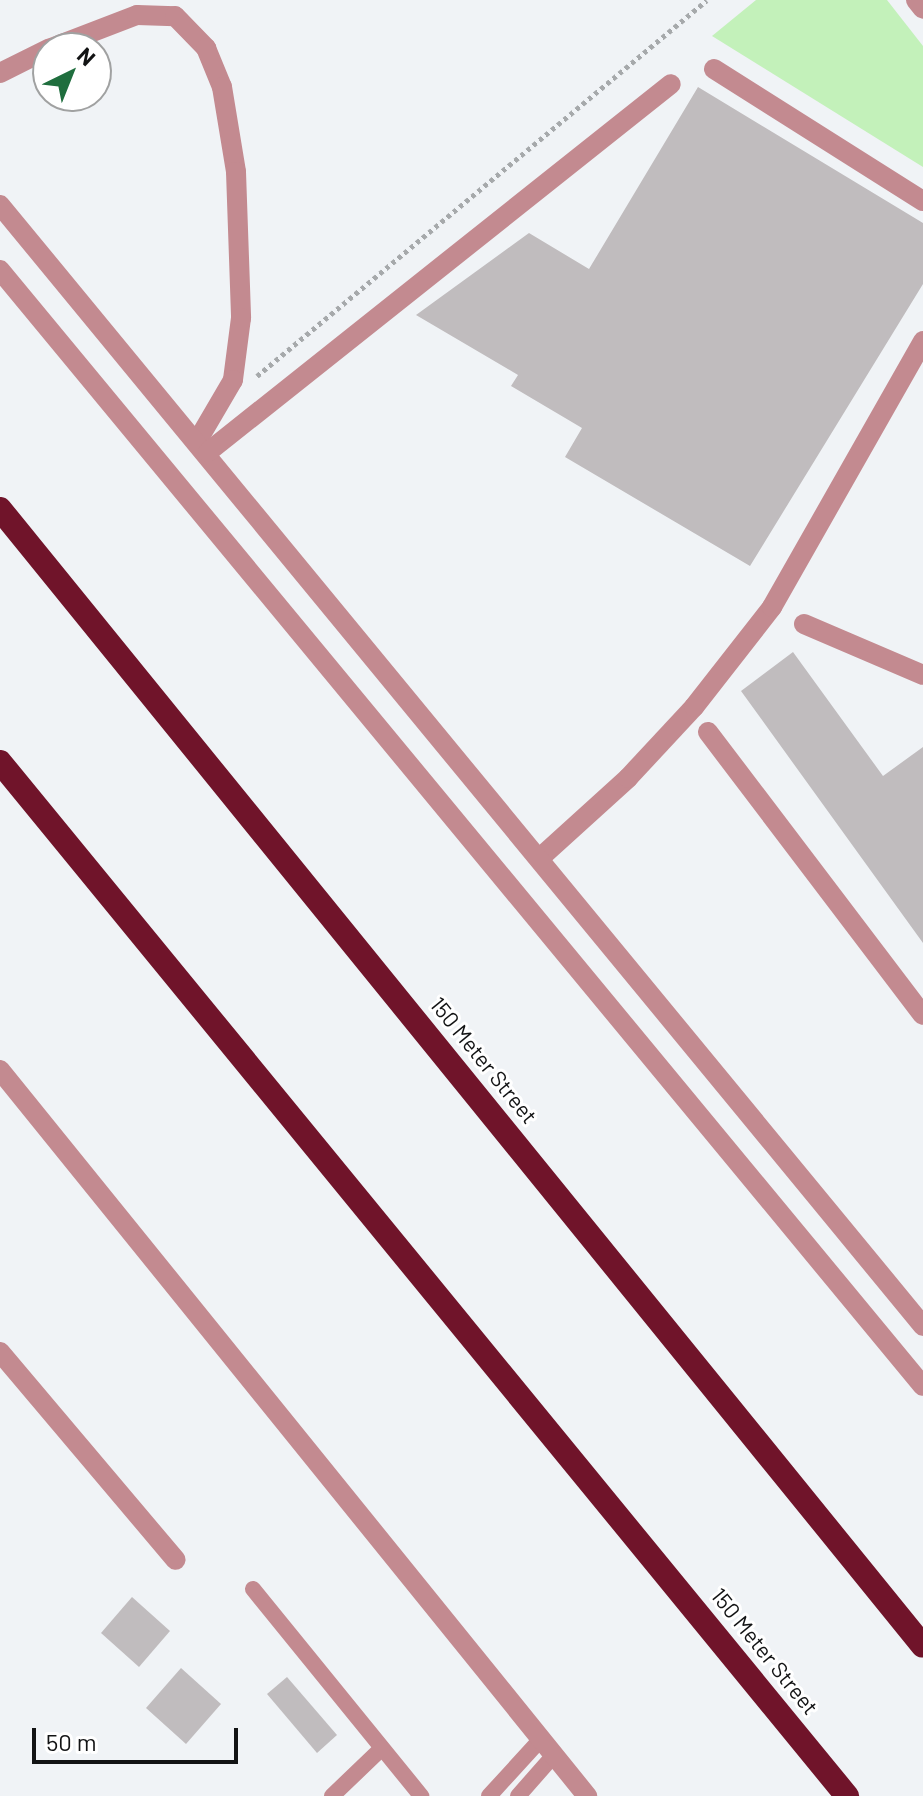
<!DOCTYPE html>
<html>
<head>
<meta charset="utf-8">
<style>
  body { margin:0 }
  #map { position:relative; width:923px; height:1796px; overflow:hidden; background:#f0f3f6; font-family:Barlow,sans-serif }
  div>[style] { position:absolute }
  .green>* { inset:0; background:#c3f1ba }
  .building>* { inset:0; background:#c0bcbe }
  .path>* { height:5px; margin-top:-2.5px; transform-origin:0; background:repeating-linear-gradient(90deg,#a6a9ab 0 4px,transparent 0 8px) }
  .service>* { height:16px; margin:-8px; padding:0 8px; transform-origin:8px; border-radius:8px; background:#c38a90 }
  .minor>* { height:20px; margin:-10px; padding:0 10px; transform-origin:10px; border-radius:10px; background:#c38a90 }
  .tertiary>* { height:20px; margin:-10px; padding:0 10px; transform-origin:10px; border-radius:10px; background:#c38a90 }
  .motorway>* { height:24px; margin:-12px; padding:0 12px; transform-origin:12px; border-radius:12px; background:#70142a }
  span { translate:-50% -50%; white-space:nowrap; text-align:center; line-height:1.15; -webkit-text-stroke:6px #fff; paint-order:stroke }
  .street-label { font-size:22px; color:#121314 }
  .north { position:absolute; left:32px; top:32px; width:80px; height:80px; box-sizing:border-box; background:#fff; border:2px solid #a0a1a1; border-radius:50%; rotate:43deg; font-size:22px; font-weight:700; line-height:32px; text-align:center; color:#121314 }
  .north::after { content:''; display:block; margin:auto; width:28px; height:36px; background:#1f6e3e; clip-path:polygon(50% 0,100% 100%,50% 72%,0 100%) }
  .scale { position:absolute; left:32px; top:1728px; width:206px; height:36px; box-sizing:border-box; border:4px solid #121314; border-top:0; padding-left:10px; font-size:24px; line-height:28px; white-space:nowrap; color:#121314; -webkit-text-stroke:6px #fff; paint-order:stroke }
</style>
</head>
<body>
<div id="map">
  <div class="green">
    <i style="clip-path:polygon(756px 0,887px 0,923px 46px,923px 167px,712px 36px)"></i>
  </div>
  <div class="building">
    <i style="clip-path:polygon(698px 87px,923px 223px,923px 284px,750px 566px,565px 457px,582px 428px,511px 386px,518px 375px,416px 315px,529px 233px,589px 269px)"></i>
    <i style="clip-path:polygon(793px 652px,883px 776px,923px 747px,923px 943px,741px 691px)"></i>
    <i style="clip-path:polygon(132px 1597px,170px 1631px,139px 1667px,101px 1633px)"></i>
    <i style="clip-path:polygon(181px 1668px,221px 1704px,186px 1744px,146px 1708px)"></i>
    <i style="clip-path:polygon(287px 1677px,337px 1735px,317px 1753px,267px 1694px)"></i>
  </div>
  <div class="path">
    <i style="left:257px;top:376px;width:586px;rotate:-39.88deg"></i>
  </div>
  <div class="service">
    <i style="left:253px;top:1589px;width:267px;rotate:50.9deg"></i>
    <i style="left:332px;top:1796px;width:69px;rotate:-43.8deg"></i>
    <i style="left:489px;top:1796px;width:77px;rotate:-47.6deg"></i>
    <i style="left:518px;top:1796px;width:55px;rotate:-48.7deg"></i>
  </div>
  <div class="minor">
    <i style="left:916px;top:0;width:11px;rotate:52deg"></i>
    <i style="left:51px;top:48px;width:92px;rotate:-21deg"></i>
    <i style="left:137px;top:15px;width:38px;rotate:2deg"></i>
    <i style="left:175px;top:16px;width:45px;rotate:45.9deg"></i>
    <i style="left:206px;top:48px;width:42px;rotate:67.7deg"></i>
    <i style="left:222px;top:87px;width:86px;rotate:80.6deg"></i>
    <i style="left:236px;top:172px;width:146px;rotate:88deg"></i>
    <i style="left:241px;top:318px;width:63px;rotate:97.4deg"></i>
    <i style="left:233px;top:380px;width:69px;rotate:120.3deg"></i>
    <i style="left:0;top:73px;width:54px;rotate:-26.6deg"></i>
    <i style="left:804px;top:624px;width:129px;rotate:23.2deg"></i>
    <i style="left:708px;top:732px;width:355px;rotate:52.8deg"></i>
    <i style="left:541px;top:857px;width:118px;rotate:-42.2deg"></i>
    <i style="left:628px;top:778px;width:97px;rotate:-47.1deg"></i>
    <i style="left:694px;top:707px;width:127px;rotate:-52deg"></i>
    <i style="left:772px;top:607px;width:306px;rotate:-60.4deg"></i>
    <i style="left:0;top:1352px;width:272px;rotate:49.8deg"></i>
  </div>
  <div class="tertiary">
    <i style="left:714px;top:69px;width:247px;rotate:32.3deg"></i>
    <i style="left:0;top:205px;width:1452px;rotate:50.53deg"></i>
    <i style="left:0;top:270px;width:1448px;rotate:50.41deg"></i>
    <i style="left:208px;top:452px;width:591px;rotate:-38.48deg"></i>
    <i style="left:0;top:1070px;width:934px;rotate:51.04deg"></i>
  </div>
  <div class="motorway">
    <i style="left:0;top:509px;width:1464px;rotate:50.93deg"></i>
    <i style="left:0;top:762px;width:1337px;rotate:50.68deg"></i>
  </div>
  <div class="street-label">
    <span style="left:484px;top:1060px;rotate:51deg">150 Meter Street</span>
    <span style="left:765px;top:1651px;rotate:51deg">150 Meter Street</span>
  </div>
  <div class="north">N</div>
  <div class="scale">50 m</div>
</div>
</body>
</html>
